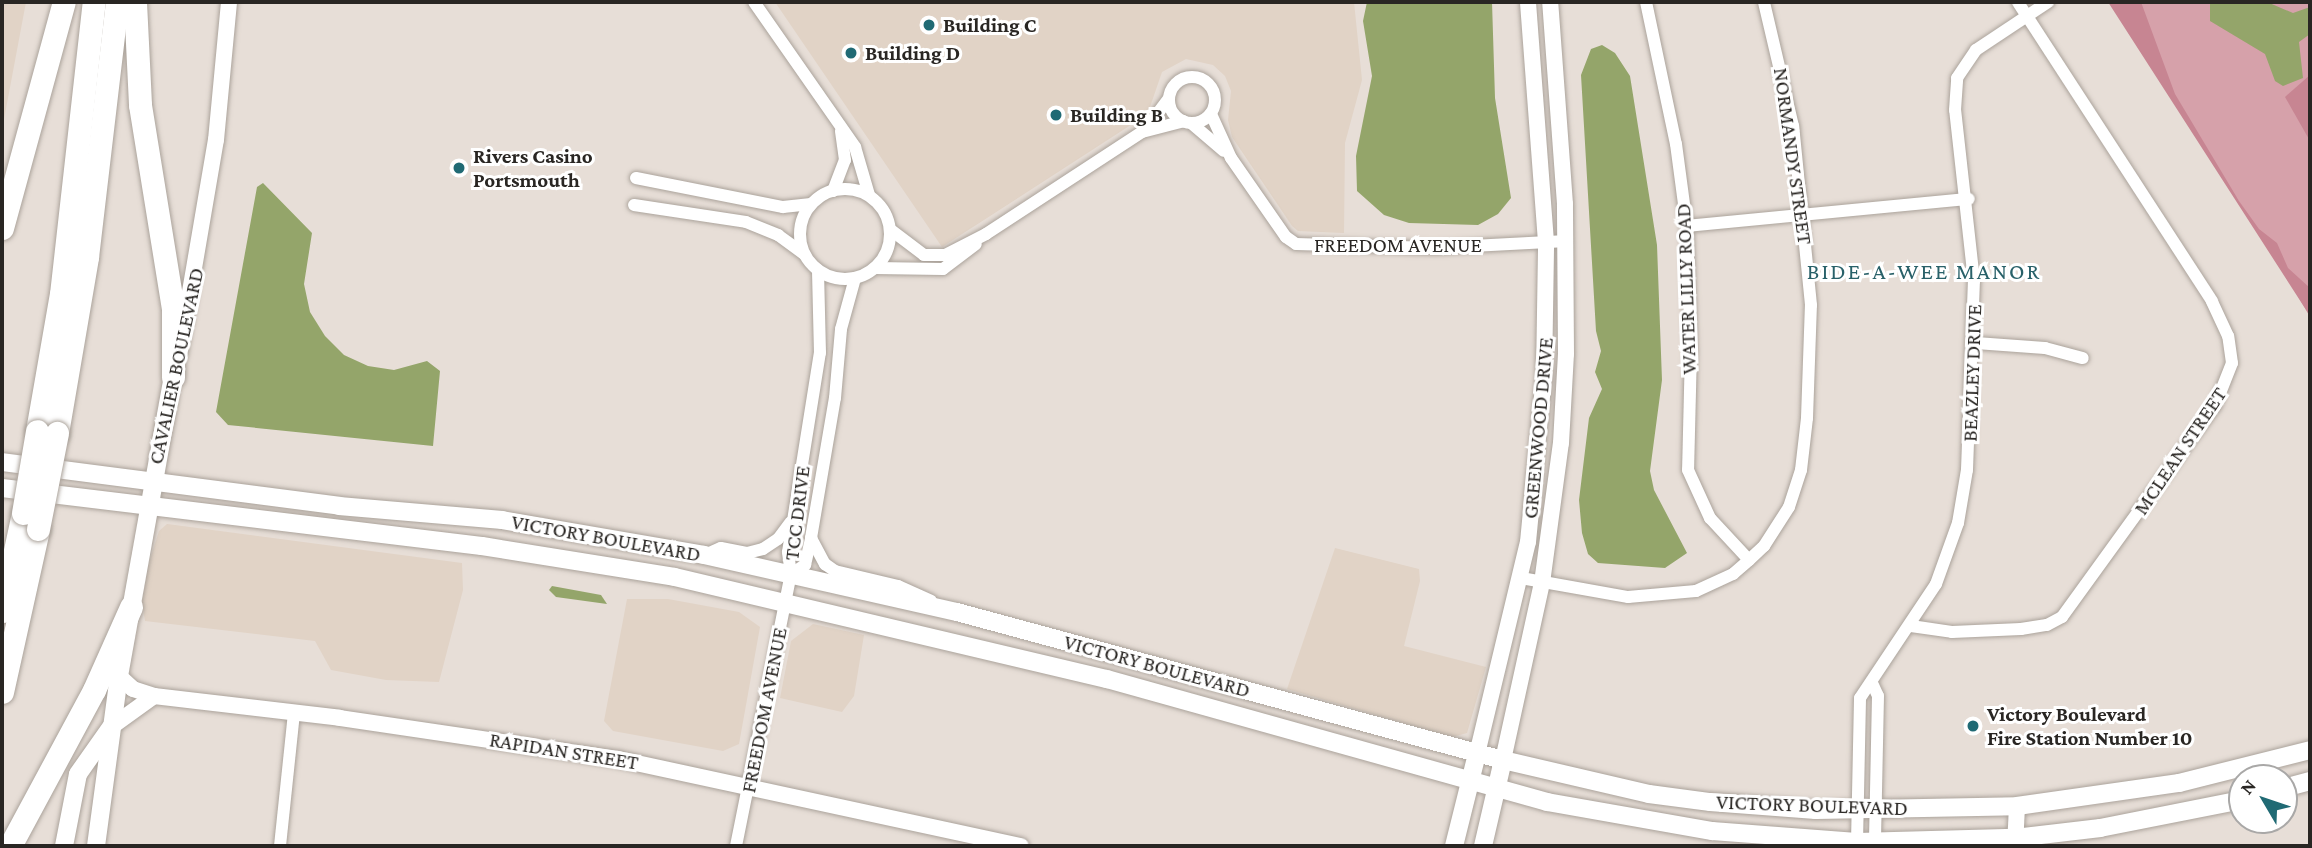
<!DOCTYPE html>
<html>
<head>
<meta charset="utf-8">
<style>
  body { margin:0 }
  #map { position:relative; width:2312px; height:848px; overflow:hidden; background:#e7ded7; font-family:"Crimson Pro",serif }
  div>[style] { position:absolute }
  .built>* { inset:0; background:#e1d3c6 }
  .green>* { inset:0; background:#d6a1aa }
  .forest>* { inset:0; background:#c78592 }
  .water>* { inset:0; background:#94a56a }
  .roads { filter:drop-shadow(0 0 2px #aba39b) drop-shadow(0 0 2px #aba39b) }
  .minor>* { height:12px; margin:-6px; padding:0 6px; transform-origin:6px; border-radius:6px; background:#fff }
  .minor>.ring { margin:-6px; padding:0; box-sizing:content-box; background:none; border:12px solid #fff; border-radius:50% }
  .tertiary>* { height:16px; margin:-8px; padding:0 8px; transform-origin:8px; border-radius:8px; background:#fff }
  .secondary>* { height:18px; margin:-9px; padding:0 9px; transform-origin:9px; border-radius:9px; background:#fff }
  .motorway>* { height:23px; margin:-11.5px; padding:0 11.5px; transform-origin:11.5px; border-radius:11.5px; background:#fff }
  .bridges { filter:drop-shadow(0 0 2px #aba39b) drop-shadow(0 0 2px #aba39b) }
  .motorway-bridge>* { height:23px; margin:-11.5px; padding:0 11.5px; transform-origin:11.5px; border-radius:11.5px; background:#fff }
  .dots>* { width:19px; height:19px; translate:-50% -50%; box-sizing:border-box; border:4px solid #fff; border-radius:50% }
  span { translate:-50% -50%; white-space:nowrap; text-align:center; line-height:1.15; -webkit-text-stroke:6px #fff; paint-order:stroke }
  .poi-label { font-size:21px; color:#292623; font-weight:700 }
  .left { translate:0 -50%; text-align:left }
  .street-label { font-size:21px; color:#292623 }
  .neighbourhood-label { font-size:23px; color:#296169; letter-spacing:2px }
  .frame { position:absolute; inset:0; border:4px solid #292623; pointer-events:none }
  .north { position:absolute; left:2228px; top:764px; width:70px; height:70px; box-sizing:border-box; background:#fff; border:2px solid #a9a8a7; border-radius:50%; rotate:309deg; font-size:19px; font-weight:700; line-height:28px; text-align:center; color:#292623 }
  .north::after { content:''; display:block; margin:auto; width:24px; height:32px; background:#206a74; clip-path:polygon(50% 0,100% 100%,50% 72%,0 100%) }
</style>
</head>
<body>
<div id="map">
  <div class="built">
    <i style="clip-path:polygon(2px 2px,26px 2px,2px 130px)"></i>
    <i style="clip-path:polygon(775px 2px,1354px 2px,1362px 80px,1345px 143px,1344px 233px,1298px 231px,1292px 226px,1232px 137px,1228px 120px,1231px 91px,1225px 76px,1213px 65px,1186px 59px,1162px 72px,1150px 107px,1137px 121px,942px 247px)"></i>
    <i style="clip-path:polygon(167px 524px,462px 563px,463px 590px,439px 682px,386px 680px,331px 670px,315px 641px,145px 621px,142px 602px,148px 566px,159px 531px)"></i>
    <i style="clip-path:polygon(1335px 548px,1419px 569px,1420px 581px,1404px 646px,1486px 667px,1467px 733px,1452px 737px,1287px 689px)"></i>
    <i style="clip-path:polygon(627px 599px,668px 599px,739px 612px,760px 627px,739px 744px,723px 751px,613px 731px,604px 721px)"></i>
    <i style="clip-path:polygon(813px 624px,864px 635px,854px 696px,842px 712px,780px 698px,791px 641px)"></i>
  </div>
  <div class="green">
    <i style="clip-path:polygon(2109px 2px,2310px 2px,2310px 317px,2277px 260px)"></i>
  </div>
  <div class="forest">
    <i style="clip-path:polygon(2108px 2px,2141px 2px,2175px 94px,2239px 201px,2259px 229px,2277px 243px,2288px 268px,2310px 288px,2310px 316px)"></i>
    <i style="clip-path:polygon(2310px 75px,2310px 141px,2285px 97px)"></i>
  </div>
  <div class="water">
    <i style="clip-path:polygon(1367px 2px,1492px 2px,1495px 98px,1511px 198px,1498px 214px,1478px 225px,1409px 223px,1384px 215px,1357px 191px,1356px 156px,1372px 76px,1363px 21px)"></i>
    <i style="clip-path:polygon(2210px 2px,2267px 2px,2293px 13px,2310px 7px,2310px 34px,2299px 42px,2303px 78px,2283px 86px,2275px 81px,2265px 54px,2210px 21px)"></i>
    <i style="clip-path:polygon(1602px 45px,1615px 53px,1630px 76px,1657px 245px,1662px 380px,1650px 471px,1654px 490px,1687px 553px,1665px 568px,1598px 563px,1588px 554px,1582px 533px,1579px 500px,1589px 418px,1602px 389px,1595px 372px,1601px 351px,1596px 331px,1581px 75px,1591px 49px)"></i>
    <i style="clip-path:polygon(263px 183px,312px 233px,304px 284px,310px 312px,325px 336px,344px 355px,368px 366px,394px 370px,427px 361px,440px 371px,433px 446px,228px 425px,216px 412px,257px 187px)"></i>
    <i style="clip-path:polygon(552px 586px,601px 595px,607px 604px,556px 597px,549px 590px)"></i>
  </div>
  <div class="roads">
    <div class="minor">
      <i style="left:754px;top:2px;width:177px;rotate:55.1deg"></i>
      <i style="left:855px;top:147px;width:50px;rotate:73.7deg"></i>
      <i style="left:1646px;top:2px;width:145px;rotate:78.1deg"></i>
      <i style="left:1676px;top:144px;width:83px;rotate:82.4deg"></i>
      <i style="left:1687px;top:226px;width:124px;rotate:88.2deg"></i>
      <i style="left:1691px;top:350px;width:120px;rotate:91.4deg"></i>
      <i style="left:1688px;top:470px;width:53px;rotate:65.4deg"></i>
      <i style="left:1710px;top:518px;width:57px;rotate:47.1deg"></i>
      <i class="ring" style="left:1169px;top:77px;width:34px;height:34px"></i>
      <i style="left:1211px;top:114px;width:48px;rotate:65.6deg"></i>
      <i style="left:1231px;top:158px;width:96px;rotate:55.2deg"></i>
      <i style="left:1286px;top:237px;width:12px;rotate:35deg"></i>
      <i style="left:1296px;top:244px;width:138px;rotate:1.7deg"></i>
      <i style="left:1434px;top:248px;width:133px;rotate:-3deg"></i>
      <i style="left:1191px;top:123px;width:43px;rotate:40.3deg"></i>
      <i style="left:1145px;top:130px;width:40px;rotate:-53deg"></i>
      <i style="left:636px;top:178px;width:150px;rotate:11.2deg"></i>
      <i style="left:783px;top:207px;width:28px;rotate:-6deg"></i>
      <i class="ring" style="left:800px;top:189px;width:78px;height:78px"></i>
      <i style="left:833px;top:191px;width:33px;rotate:-69deg"></i>
      <i style="left:845px;top:160px;width:29px;rotate:-98deg"></i>
      <i style="left:634px;top:205px;width:113px;rotate:8.6deg"></i>
      <i style="left:746px;top:222px;width:35px;rotate:22deg"></i>
      <i style="left:778px;top:235px;width:32px;rotate:36deg"></i>
      <i style="left:1687px;top:226px;width:283px;rotate:-5.5deg"></i>
      <i style="left:891px;top:230px;width:41px;rotate:37.1deg"></i>
      <i style="left:924px;top:255px;width:21px"></i>
      <i style="left:945px;top:255px;width:46px;rotate:-27.1deg"></i>
      <i style="left:986px;top:234px;width:186px;rotate:-33.2deg"></i>
      <i style="left:1142px;top:132px;width:43px;rotate:-14.7deg"></i>
      <i style="left:875px;top:268px;width:68px;rotate:0.8deg"></i>
      <i style="left:943px;top:269px;width:41px;rotate:-37.1deg"></i>
      <i style="left:1976px;top:343px;width:69px;rotate:4.1deg"></i>
      <i style="left:2045px;top:348px;width:39px;rotate:15deg"></i>
      <i style="left:811px;top:538px;width:30px;rotate:62deg"></i>
      <i style="left:825px;top:564px;width:12px;rotate:35deg"></i>
      <i style="left:835px;top:571px;width:65px;rotate:13.4deg"></i>
      <i style="left:898px;top:586px;width:36px;rotate:24deg"></i>
      <i style="left:705px;top:555px;width:17px;rotate:-24deg"></i>
      <i style="left:721px;top:548px;width:26px;rotate:11deg"></i>
      <i style="left:747px;top:553px;width:16px;rotate:-14deg"></i>
      <i style="left:763px;top:549px;width:18px;rotate:-34deg"></i>
      <i style="left:778px;top:539px;width:21px;rotate:-53deg"></i>
      <i style="left:791px;top:574px;width:17px;rotate:-33deg"></i>
      <i style="left:805px;top:565px;width:28px;rotate:-77deg"></i>
      <i style="left:811px;top:538px;width:142px;rotate:-80.3deg"></i>
      <i style="left:835px;top:398px;width:69px;rotate:-85deg"></i>
      <i style="left:841px;top:329px;width:53px;rotate:-74.6deg"></i>
      <i style="left:1521px;top:578px;width:109px;rotate:10.1deg"></i>
      <i style="left:1628px;top:597px;width:68px;rotate:-5deg"></i>
      <i style="left:1696px;top:591px;width:41px;rotate:-24.7deg"></i>
      <i style="left:1733px;top:574px;width:21px;rotate:-41deg"></i>
      <i style="left:1749px;top:560px;width:21px;rotate:-43deg"></i>
      <i style="left:1764px;top:546px;width:46px;rotate:-57.3deg"></i>
      <i style="left:1789px;top:507px;width:39px;rotate:-72deg"></i>
      <i style="left:1801px;top:470px;width:52px;rotate:-83.4deg"></i>
      <i style="left:1807px;top:418px;width:113px;rotate:-88deg"></i>
      <i style="left:1811px;top:305px;width:180px;rotate:-95.7deg"></i>
      <i style="left:1793px;top:126px;width:127px;rotate:-103.2deg"></i>
      <i style="left:1911px;top:626px;width:41px;rotate:8.3deg"></i>
      <i style="left:1952px;top:632px;width:69px;rotate:-2.5deg"></i>
      <i style="left:2021px;top:629px;width:26px;rotate:-9deg"></i>
      <i style="left:2047px;top:625px;width:17px;rotate:-28deg"></i>
      <i style="left:2062px;top:617px;width:261px;rotate:-54.1deg"></i>
      <i style="left:2215px;top:406px;width:46px;rotate:-68.4deg"></i>
      <i style="left:2232px;top:363px;width:27px;rotate:-98deg"></i>
      <i style="left:2228px;top:336px;width:38px;rotate:-115deg"></i>
      <i style="left:2212px;top:301px;width:356px;rotate:-123deg"></i>
      <i style="left:1872px;top:683px;width:14px;rotate:65deg"></i>
      <i style="left:1878px;top:696px;width:146px;rotate:91.2deg"></i>
      <i style="left:1857px;top:842px;width:144px;rotate:-88.8deg"></i>
      <i style="left:1860px;top:698px;width:137px;rotate:-56.3deg"></i>
      <i style="left:1936px;top:584px;width:65px;rotate:-70.2deg"></i>
      <i style="left:1958px;top:523px;width:54px;rotate:-80.4deg"></i>
      <i style="left:1967px;top:470px;width:189px;rotate:-87.9deg"></i>
      <i style="left:1974px;top:281px;width:172px;rotate:-96.3deg"></i>
      <i style="left:1955px;top:110px;width:32px;rotate:-86deg"></i>
      <i style="left:1957px;top:78px;width:34px;rotate:-56deg"></i>
      <i style="left:1976px;top:50px;width:87px;rotate:-33.7deg"></i>
      <i style="left:280px;top:846px;width:135px;rotate:-84deg"></i>
      <i style="left:736px;top:846px;width:278px;rotate:-78.6deg"></i>
      <i style="left:791px;top:574px;width:22px;rotate:-98deg"></i>
      <i style="left:788px;top:552px;width:202px;rotate:-80.9deg"></i>
      <i style="left:820px;top:353px;width:83px;rotate:-91.4deg"></i>
    </div>
    <div class="tertiary">
      <i style="left:179px;top:356px;width:219px;rotate:-80.3deg"></i>
      <i style="left:216px;top:140px;width:139px;rotate:-84.6deg"></i>
      <i style="left:119px;top:676px;width:19px;rotate:43deg"></i>
      <i style="left:133px;top:689px;width:22px;rotate:18deg"></i>
      <i style="left:111px;top:727px;width:53px;rotate:-35.8deg"></i>
      <i style="left:154px;top:696px;width:187px;rotate:6.7deg"></i>
      <i style="left:340px;top:718px;width:281px;rotate:8.4deg"></i>
      <i style="left:618px;top:759px;width:412px;rotate:12.2deg"></i>
      <i style="left:1477px;top:754px;width:218px;rotate:-76.5deg"></i>
      <i style="left:1528px;top:542px;width:167px;rotate:-84.5deg"></i>
      <i style="left:1544px;top:376px;width:134px;rotate:-89.1deg"></i>
      <i style="left:1546px;top:242px;width:241px;rotate:-94.3deg"></i>
      <i style="left:1503px;top:760px;width:181px;rotate:-77.6deg"></i>
      <i style="left:1542px;top:583px;width:141px;rotate:-82.3deg"></i>
      <i style="left:1561px;top:443px;width:89px;rotate:-86.8deg"></i>
      <i style="left:1566px;top:354px;width:150px;rotate:-90.4deg"></i>
      <i style="left:1565px;top:204px;width:203px;rotate:-94.2deg"></i>
      <i style="left:2015px;top:846px;width:40px;rotate:-87.1deg"></i>
    </div>
    <div class="secondary">
      <i style="left:2px;top:462px;width:340px;rotate:7.4deg"></i>
      <i style="left:339px;top:506px;width:164px;rotate:4.9deg"></i>
      <i style="left:502px;top:520px;width:205px;rotate:9.8deg"></i>
      <i style="left:704px;top:555px;width:259px;rotate:12.7deg"></i>
      <i style="left:957px;top:612px;width:566px;rotate:15.17deg"></i>
      <i style="left:1503px;top:760px;width:150px;rotate:13.1deg"></i>
      <i style="left:1649px;top:794px;width:62px;rotate:7.5deg"></i>
      <i style="left:1710px;top:802px;width:106px;rotate:4.3deg"></i>
      <i style="left:1816px;top:810px;width:201px;rotate:-1.1deg"></i>
      <i style="left:2017px;top:806px;width:164px;rotate:-8.1deg"></i>
      <i style="left:2179px;top:783px;width:135px;rotate:-14.1deg"></i>
      <i style="left:2px;top:488px;width:483px;rotate:6.9deg"></i>
      <i style="left:482px;top:546px;width:195px;rotate:9.1deg"></i>
      <i style="left:675px;top:577px;width:444px;rotate:13.3deg"></i>
      <i style="left:1107px;top:679px;width:457px;rotate:15.6deg"></i>
      <i style="left:1547px;top:802px;width:168px;rotate:10deg"></i>
      <i style="left:1712px;top:831px;width:145px;rotate:4.3deg"></i>
      <i style="left:1857px;top:842px;width:158px;rotate:-1.5deg"></i>
      <i style="left:2015px;top:838px;width:86px;rotate:-6.7deg"></i>
      <i style="left:2100px;top:828px;width:145px;rotate:-11.2deg"></i>
      <i style="left:2284px;top:788px;width:27px;rotate:-15deg"></i>
      <i style="left:64px;top:846px;width:73px;rotate:-79deg"></i>
      <i style="left:78px;top:774px;width:57px;rotate:-54.9deg"></i>
      <i style="left:96px;top:846px;width:172px;rotate:-82.3deg"></i>
      <i style="left:119px;top:676px;width:304px;rotate:-79.8deg"></i>
      <i style="left:1454px;top:846px;width:95px;rotate:-76deg"></i>
      <i style="left:1483px;top:846px;width:88px;rotate:-76.9deg"></i>
    </div>
    <div class="motorway">
      <i style="left:135px;top:2px;width:103px;rotate:87.2deg"></i>
      <i style="left:140px;top:105px;width:206px;rotate:80.8deg"></i>
      <i style="left:173px;top:308px;width:69px;rotate:90deg"></i>
      <i style="left:2px;top:228px;width:234px;rotate:-74.7deg"></i>
      <i style="left:37px;top:431px;width:139px;rotate:-80.1deg"></i>
      <i style="left:61px;top:294px;width:294px;rotate:-83.6deg"></i>
      <i style="left:57px;top:433px;width:179px;rotate:-80.3deg"></i>
      <i style="left:87px;top:257px;width:257px;rotate:-83.3deg"></i>
      <i style="left:2px;top:611px;width:100px;rotate:-77.9deg"></i>
      <i style="left:2px;top:692px;width:167px;rotate:-77.5deg"></i>
      <i style="left:10px;top:846px;width:177px;rotate:-61.7deg"></i>
      <i style="left:94px;top:690px;width:91px;rotate:-66deg"></i>
    </div>
  </div>
  <div class="bridges">
    <div class="motorway-bridge">
      <i style="left:23px;top:513px;width:83px;rotate:-80.3deg"></i>
      <i style="left:38px;top:529px;width:98px;rotate:-78.8deg"></i>
    </div>
  </div>
  <div class="dots">
    <i style="left:929px;top:25px;background:#206a74"></i>
    <i style="left:851px;top:53px;background:#206a74"></i>
    <i style="left:1056px;top:115px;background:#206a74"></i>
    <i style="left:459px;top:168px;background:#206a74"></i>
    <i style="left:1973px;top:726px;background:#206a74"></i>
  </div>
  <div class="poi-label">
    <span class="left" style="left:943px;top:25px">Building C</span>
    <span class="left" style="left:865px;top:53px">Building D</span>
    <span class="left" style="left:1070px;top:115px">Building B</span>
    <span class="left" style="left:473px;top:168px">Rivers Casino<br>Portsmouth</span>
    <span class="left" style="left:1987px;top:726px">Victory Boulevard<br>Fire Station Number 10</span>
  </div>
  <div class="street-label">
    <span style="left:1793px;top:156px;rotate:82deg">NORMANDY STREET</span>
    <span style="left:1398px;top:245px">FREEDOM AVENUE</span>
    <span style="left:1686px;top:289px;rotate:-92deg">WATER LILLY ROAD</span>
    <span style="left:176px;top:366px;rotate:-78deg">CAVALIER BOULEVARD</span>
    <span style="left:1972px;top:373px;rotate:-88deg">BEAZLEY DRIVE</span>
    <span style="left:1538px;top:428px;rotate:-85deg">GREENWOOD DRIVE</span>
    <span style="left:2180px;top:451px;rotate:-56deg">MCLEAN STREET</span>
    <span style="left:797px;top:513px;rotate:-83deg">TCC DRIVE</span>
    <span style="left:606px;top:538px;rotate:10deg">VICTORY BOULEVARD</span>
    <span style="left:1157px;top:666px;rotate:15deg">VICTORY BOULEVARD</span>
    <span style="left:764px;top:710px;rotate:-79deg">FREEDOM AVENUE</span>
    <span style="left:564px;top:751px;rotate:9deg">RAPIDAN STREET</span>
    <span style="left:1812px;top:805px;rotate:2deg">VICTORY BOULEVARD</span>
  </div>
  <div class="neighbourhood-label">
    <span style="left:1924px;top:271px">BIDE-A-WEE MANOR</span>
  </div>
  <div class="frame"></div>
  <div class="north">N</div>
</div>
</body>
</html>
